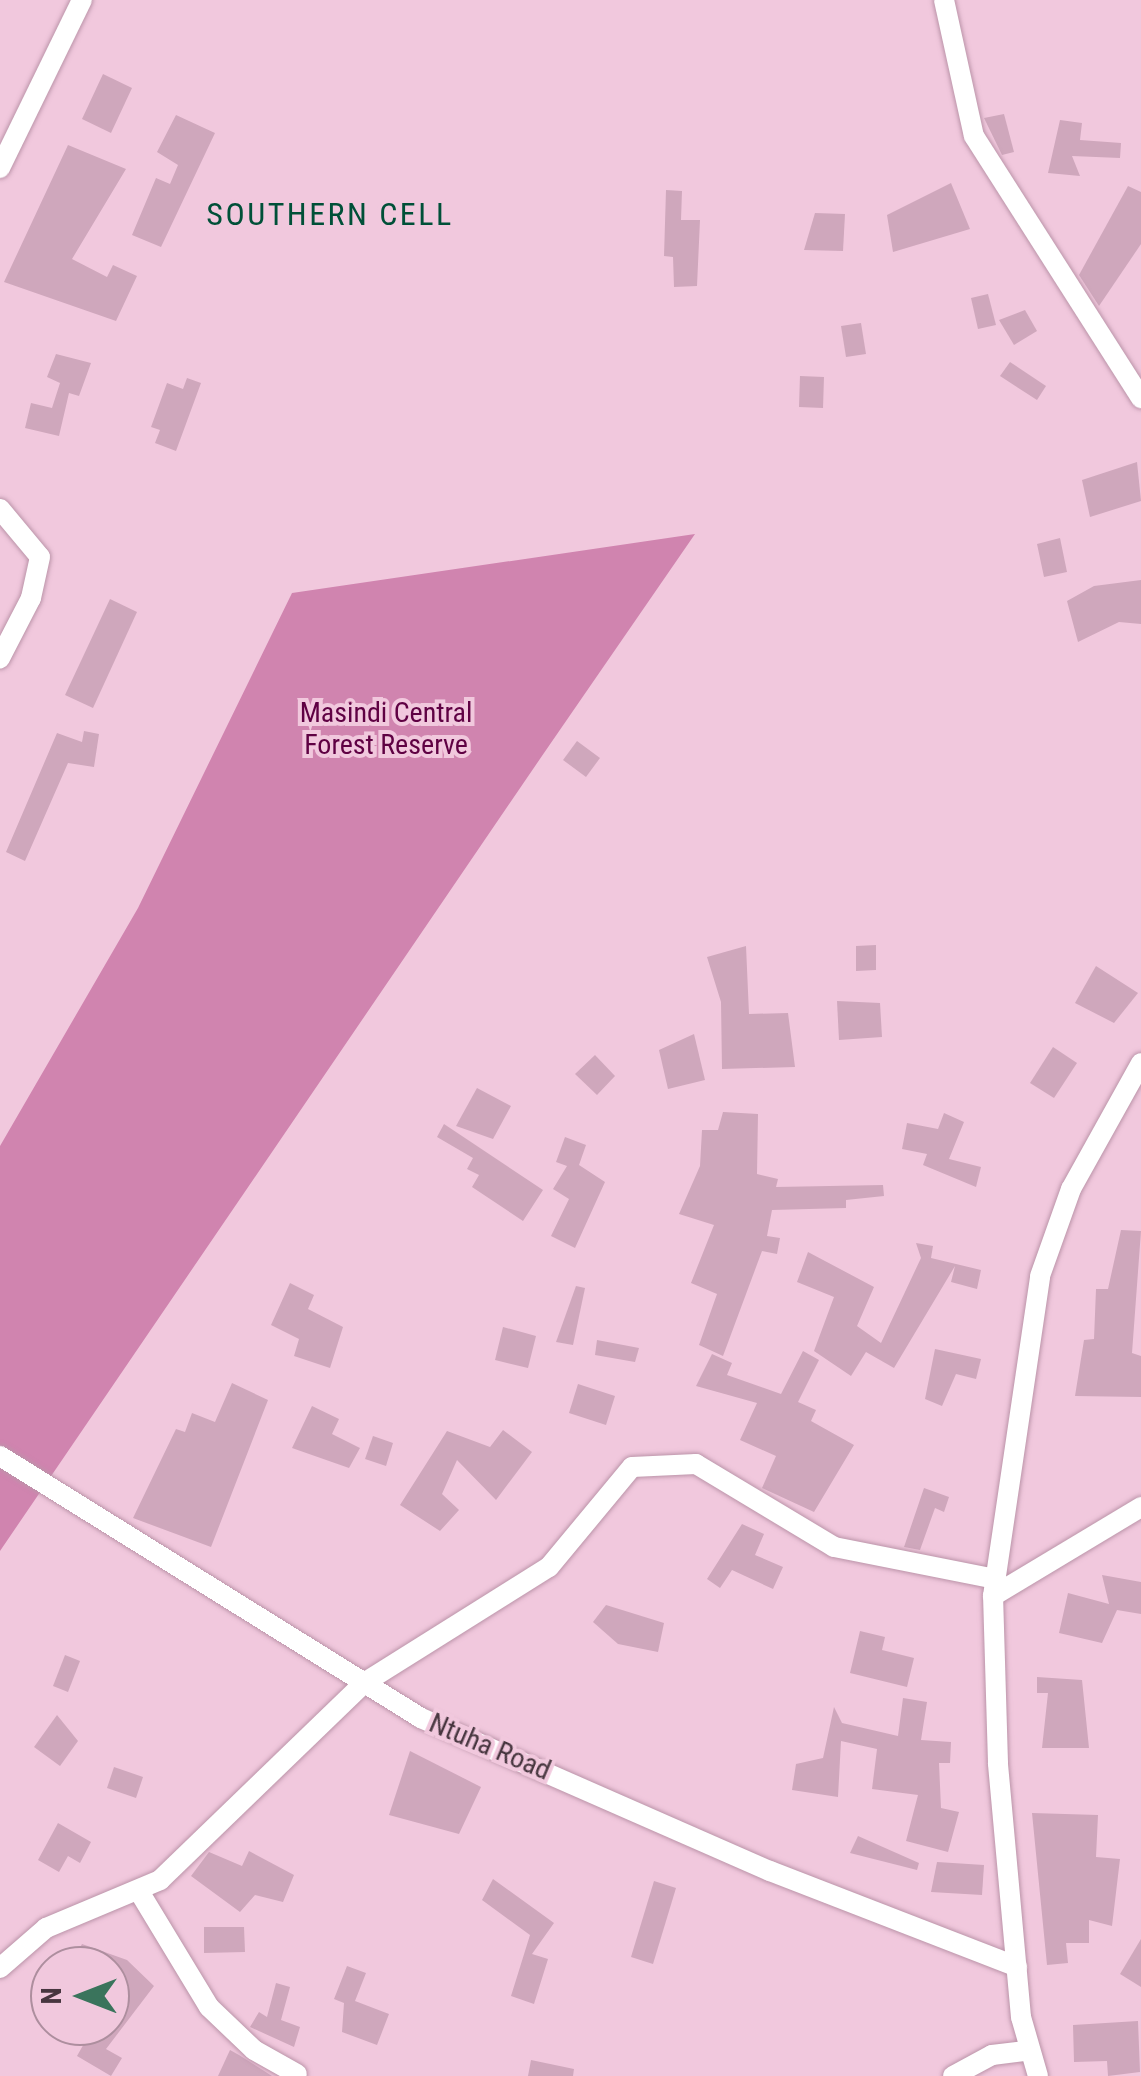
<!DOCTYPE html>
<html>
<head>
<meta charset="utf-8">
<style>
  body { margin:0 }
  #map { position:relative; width:1141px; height:2076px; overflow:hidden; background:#f1c8dd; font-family:"Roboto Condensed",sans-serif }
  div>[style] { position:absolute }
  .forest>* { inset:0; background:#d084af }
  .building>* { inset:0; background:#cfa7bc }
  .roads { filter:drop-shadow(0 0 2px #bb94a9) drop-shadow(0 0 2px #bb94a9) }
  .minor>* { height:20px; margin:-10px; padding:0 10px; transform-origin:10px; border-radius:10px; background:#fff }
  span { translate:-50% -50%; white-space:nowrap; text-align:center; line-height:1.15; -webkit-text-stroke:8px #f1c8dd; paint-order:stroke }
  .park-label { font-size:28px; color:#5f0143 }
  .street-label { font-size:28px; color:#47363f }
  .quarter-label { font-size:32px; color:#005038; letter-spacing:2.5px }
  .north { position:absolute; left:30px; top:1946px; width:100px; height:100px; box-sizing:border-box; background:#f1c8dd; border:2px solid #ad8e9e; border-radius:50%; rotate:270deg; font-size:28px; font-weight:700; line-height:40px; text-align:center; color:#47363f }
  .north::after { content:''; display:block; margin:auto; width:35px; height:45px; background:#3a745c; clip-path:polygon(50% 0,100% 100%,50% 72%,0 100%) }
</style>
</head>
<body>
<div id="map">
  <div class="forest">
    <i style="clip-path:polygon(695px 534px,544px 753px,0 1551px,0 1146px,138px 908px,292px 593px)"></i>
  </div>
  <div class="building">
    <i style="clip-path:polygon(103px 74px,132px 88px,111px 133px,82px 119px)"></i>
    <i style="clip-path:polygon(1004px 114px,1014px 152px,1002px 155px,984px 118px)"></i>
    <i style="clip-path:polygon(176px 115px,215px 133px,161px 247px,132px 235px,156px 178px,170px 184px,178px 165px,157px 152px)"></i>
    <i style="clip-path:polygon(1060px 120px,1082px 123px,1080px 140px,1121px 143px,1120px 158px,1072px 156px,1080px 176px,1048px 173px)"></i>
    <i style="clip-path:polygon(68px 145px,126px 169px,72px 259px,107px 277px,113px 265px,137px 276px,116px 321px,4px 282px)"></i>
    <i style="clip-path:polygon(951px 183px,970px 229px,893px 252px,887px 215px)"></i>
    <i style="clip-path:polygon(1128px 186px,1141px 192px,1141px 244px,1099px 306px,1079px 275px)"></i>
    <i style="clip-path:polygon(666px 190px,682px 191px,681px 220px,700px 220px,697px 286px,674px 287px,673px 257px,664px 256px)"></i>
    <i style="clip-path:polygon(815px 213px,845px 214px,843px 251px,804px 250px)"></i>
    <i style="clip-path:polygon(988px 294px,996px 325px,978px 329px,971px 298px)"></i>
    <i style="clip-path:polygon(1025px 310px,1037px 331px,1014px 345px,999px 320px)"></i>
    <i style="clip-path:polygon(861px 323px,866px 354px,846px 357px,841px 326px)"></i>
    <i style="clip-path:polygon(56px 354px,91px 363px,79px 396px,69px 393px,59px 436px,25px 428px,31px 403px,52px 408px,60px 383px,47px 377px)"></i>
    <i style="clip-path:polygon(1010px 362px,1046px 386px,1037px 400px,1000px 376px)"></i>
    <i style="clip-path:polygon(800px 376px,824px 377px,823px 408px,799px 407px)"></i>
    <i style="clip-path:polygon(187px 378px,201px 383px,176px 451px,155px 443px,160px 430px,151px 427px,167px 383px,183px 389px)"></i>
    <i style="clip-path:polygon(1137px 462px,1141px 501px,1090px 517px,1082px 480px)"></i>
    <i style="clip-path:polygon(1060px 538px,1067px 572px,1044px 577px,1037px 544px)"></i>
    <i style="clip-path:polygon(1141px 580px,1141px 624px,1119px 622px,1078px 642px,1067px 601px,1094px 586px)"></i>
    <i style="clip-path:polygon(110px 599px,137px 612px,93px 708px,65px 695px)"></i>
    <i style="clip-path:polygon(84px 731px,99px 734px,94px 767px,68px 763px,25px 861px,6px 852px,57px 733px,82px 742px)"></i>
    <i style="clip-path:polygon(577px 741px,600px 758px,586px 777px,563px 760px)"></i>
    <i style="clip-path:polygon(876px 945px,876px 970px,856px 971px,856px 946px)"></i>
    <i style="clip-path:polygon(746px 946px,749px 1014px,788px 1013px,795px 1067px,722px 1069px,721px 1002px,707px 957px)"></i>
    <i style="clip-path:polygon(1096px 966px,1138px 993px,1114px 1023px,1075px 1003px)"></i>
    <i style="clip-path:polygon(837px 1001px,880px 1003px,882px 1037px,839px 1040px)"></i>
    <i style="clip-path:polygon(694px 1034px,705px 1080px,668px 1089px,659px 1050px)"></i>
    <i style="clip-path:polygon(1053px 1047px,1077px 1063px,1054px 1098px,1030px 1083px)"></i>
    <i style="clip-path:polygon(595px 1055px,615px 1076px,597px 1095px,575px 1074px)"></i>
    <i style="clip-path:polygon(477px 1088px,511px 1106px,493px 1139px,456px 1126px)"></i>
    <i style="clip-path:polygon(723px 1112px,758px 1114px,757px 1174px,778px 1179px,776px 1187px,883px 1185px,884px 1196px,846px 1200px,846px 1208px,772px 1210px,767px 1236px,780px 1238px,777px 1254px,762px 1251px,723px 1356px,699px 1345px,717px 1294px,691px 1283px,714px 1225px,679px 1214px,700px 1166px,702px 1130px,718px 1130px)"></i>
    <i style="clip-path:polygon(944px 1113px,964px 1122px,949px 1159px,981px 1167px,976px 1187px,923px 1165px,927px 1154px,902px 1149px,907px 1123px,938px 1129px)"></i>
    <i style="clip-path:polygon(444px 1124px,543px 1190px,523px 1221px,472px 1187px,479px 1175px,467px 1169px,473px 1158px,437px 1137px)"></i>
    <i style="clip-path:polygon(565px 1137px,586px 1145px,579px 1165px,605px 1182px,575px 1248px,551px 1236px,569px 1199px,553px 1189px,567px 1166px,556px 1162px)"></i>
    <i style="clip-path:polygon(1121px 1230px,1141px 1231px,1132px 1353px,1141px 1356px,1141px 1397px,1075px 1396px,1084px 1340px,1094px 1339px,1096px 1289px,1108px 1289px)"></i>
    <i style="clip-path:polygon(916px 1243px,933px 1246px,931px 1258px,981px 1270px,977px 1289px,951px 1282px,955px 1266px,894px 1368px,866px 1352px,851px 1376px,814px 1351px,834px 1297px,797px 1282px,808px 1252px,874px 1287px,857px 1326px,881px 1343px,921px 1258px)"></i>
    <i style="clip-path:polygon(290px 1283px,314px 1295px,308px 1309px,343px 1327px,330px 1368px,294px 1356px,299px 1339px,271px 1325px)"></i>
    <i style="clip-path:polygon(576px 1286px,585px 1288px,573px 1345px,556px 1342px)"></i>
    <i style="clip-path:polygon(503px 1327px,536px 1336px,528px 1368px,495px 1360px)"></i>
    <i style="clip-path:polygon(597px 1340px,639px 1348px,635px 1362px,595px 1355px)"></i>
    <i style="clip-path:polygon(935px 1349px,981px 1359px,976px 1379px,956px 1374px,942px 1406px,925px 1399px)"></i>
    <i style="clip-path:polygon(803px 1351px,819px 1360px,798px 1402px,816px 1410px,811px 1421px,854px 1445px,814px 1512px,762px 1488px,776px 1456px,740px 1440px,757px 1403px,696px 1386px,712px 1354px,732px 1363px,727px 1375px,781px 1394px)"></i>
    <i style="clip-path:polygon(232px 1383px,268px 1400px,211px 1547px,133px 1518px,176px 1429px,185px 1432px,192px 1413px,215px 1422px)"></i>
    <i style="clip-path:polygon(578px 1384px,615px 1396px,606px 1425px,569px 1413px)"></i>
    <i style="clip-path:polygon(312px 1406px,339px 1419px,332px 1434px,360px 1448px,349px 1468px,292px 1448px)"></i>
    <i style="clip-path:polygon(503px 1430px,532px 1452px,496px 1500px,457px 1460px,442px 1494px,459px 1510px,440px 1531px,400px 1505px,447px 1431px,490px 1447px)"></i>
    <i style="clip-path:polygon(373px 1436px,393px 1443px,386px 1466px,365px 1459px)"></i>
    <i style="clip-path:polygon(924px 1488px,949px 1497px,944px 1512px,935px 1508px,920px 1550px,904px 1547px)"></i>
    <i style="clip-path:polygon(742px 1524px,764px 1534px,755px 1555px,783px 1567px,773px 1589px,732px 1570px,720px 1588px,707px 1579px)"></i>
    <i style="clip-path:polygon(1102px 1575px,1141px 1582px,1141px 1614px,1117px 1610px,1102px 1643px,1059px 1633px,1068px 1593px,1109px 1604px)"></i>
    <i style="clip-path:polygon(606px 1605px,664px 1623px,658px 1652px,618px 1644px,593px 1622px)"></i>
    <i style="clip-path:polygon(860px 1631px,885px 1637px,882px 1650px,914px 1658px,907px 1687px,850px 1673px)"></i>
    <i style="clip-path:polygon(65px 1655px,80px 1661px,68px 1692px,53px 1686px)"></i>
    <i style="clip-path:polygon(1037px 1677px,1082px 1680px,1089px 1748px,1042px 1748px,1048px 1693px,1037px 1693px)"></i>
    <i style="clip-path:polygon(903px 1698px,927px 1702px,921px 1740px,951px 1742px,950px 1763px,939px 1763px,941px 1808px,959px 1812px,948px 1852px,906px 1841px,918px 1795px,872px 1789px,877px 1749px,841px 1741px,838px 1797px,792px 1790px,796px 1764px,823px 1758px,834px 1707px,842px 1723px,898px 1736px)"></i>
    <i style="clip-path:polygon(57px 1715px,78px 1741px,60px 1766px,34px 1747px)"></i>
    <i style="clip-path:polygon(410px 1751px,481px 1787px,459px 1834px,389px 1815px)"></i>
    <i style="clip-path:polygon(114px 1767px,143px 1777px,136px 1798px,107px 1788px)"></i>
    <i style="clip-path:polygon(1032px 1813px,1098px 1815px,1096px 1857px,1120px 1859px,1112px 1926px,1089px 1920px,1089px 1943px,1066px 1943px,1068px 1963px,1047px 1965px)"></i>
    <i style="clip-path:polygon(58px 1823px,91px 1842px,80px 1863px,68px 1856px,59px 1872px,38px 1860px)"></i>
    <i style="clip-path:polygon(858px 1836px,919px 1863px,917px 1870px,850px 1853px)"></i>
    <i style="clip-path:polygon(249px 1851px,294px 1875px,283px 1902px,255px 1895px,240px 1912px,191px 1876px,209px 1852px,242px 1866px)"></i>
    <i style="clip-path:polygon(937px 1862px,984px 1865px,982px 1895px,931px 1892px)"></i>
    <i style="clip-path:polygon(493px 1879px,554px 1923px,532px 1954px,548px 1959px,534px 2004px,511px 1996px,530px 1935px,482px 1900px)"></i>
    <i style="clip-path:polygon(654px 1881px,676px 1888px,653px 1964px,631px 1957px)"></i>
    <i style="clip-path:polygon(204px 1927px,244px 1927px,245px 1952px,204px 1953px)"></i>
    <i style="clip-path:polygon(1141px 1939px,1141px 1987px,1120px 1974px)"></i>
    <i style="clip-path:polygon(82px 1944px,127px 1960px,154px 1986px,106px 2049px,122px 2058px,111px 2076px,77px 2056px,94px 2026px,110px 2026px,118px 1987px,110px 1966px,70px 1966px)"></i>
    <i style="clip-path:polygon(347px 1966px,366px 1973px,355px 2001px,389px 2014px,377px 2045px,342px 2032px,344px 2003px,334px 1999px)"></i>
    <i style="clip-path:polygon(276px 1983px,290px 1987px,281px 2020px,300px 2027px,294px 2047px,250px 2027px,259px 2012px,267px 2017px)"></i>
    <i style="clip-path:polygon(1138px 2021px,1140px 2072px,1108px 2076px,1107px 2061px,1074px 2062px,1073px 2025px)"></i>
    <i style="clip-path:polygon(230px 2050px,239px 2055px,272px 2076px,218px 2076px)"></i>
    <i style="clip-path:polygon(531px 2060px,574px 2069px,573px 2076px,528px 2076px)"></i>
  </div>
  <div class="roads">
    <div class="minor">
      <i style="left:944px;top:0;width:139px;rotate:77.6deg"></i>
      <i style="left:974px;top:136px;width:311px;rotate:57.5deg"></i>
      <i style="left:0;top:168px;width:187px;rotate:-64deg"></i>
      <i style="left:0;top:509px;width:62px;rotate:50.2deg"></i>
      <i style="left:40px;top:557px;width:42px;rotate:102.4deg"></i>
      <i style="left:31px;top:598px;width:68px;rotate:117.3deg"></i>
      <i style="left:0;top:1456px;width:496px;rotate:31.9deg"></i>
      <i style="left:421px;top:1718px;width:381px;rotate:23.7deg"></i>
      <i style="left:770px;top:1871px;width:265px;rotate:21.2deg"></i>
      <i style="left:993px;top:1596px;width:173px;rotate:-31deg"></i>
      <i style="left:140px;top:1893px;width:133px;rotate:58.8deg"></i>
      <i style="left:209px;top:2007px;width:62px;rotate:43.7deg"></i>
      <i style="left:254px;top:2050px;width:49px;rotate:29.2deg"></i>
      <i style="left:0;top:1968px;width:61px;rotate:-41deg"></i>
      <i style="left:46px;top:1928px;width:124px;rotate:-22.8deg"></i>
      <i style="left:160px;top:1880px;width:284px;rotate:-44deg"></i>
      <i style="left:364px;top:1683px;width:218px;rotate:-32.1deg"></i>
      <i style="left:549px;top:1567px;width:130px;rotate:-50.3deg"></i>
      <i style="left:632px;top:1467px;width:64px;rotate:-2.7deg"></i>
      <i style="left:696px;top:1464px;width:161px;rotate:31deg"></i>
      <i style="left:834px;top:1547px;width:165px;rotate:11.2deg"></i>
      <i style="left:953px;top:2076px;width:44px;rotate:-28.3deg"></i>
      <i style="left:992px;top:2055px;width:34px;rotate:-7deg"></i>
      <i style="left:1038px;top:2076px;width:61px;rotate:-106.1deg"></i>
      <i style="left:1021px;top:2017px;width:255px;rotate:-95.2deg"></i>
      <i style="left:998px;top:1763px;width:167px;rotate:-91.7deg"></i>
      <i style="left:993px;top:1596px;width:323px;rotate:-81.6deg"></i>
      <i style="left:1040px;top:1276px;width:92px;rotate:-70.4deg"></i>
      <i style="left:1071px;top:1189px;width:144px;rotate:-60.9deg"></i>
    </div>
  </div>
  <div class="park-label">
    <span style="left:386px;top:729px">Masindi Central<br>Forest Reserve</span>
  </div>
  <div class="street-label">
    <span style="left:490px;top:1747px;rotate:23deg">Ntuha Road</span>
  </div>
  <div class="quarter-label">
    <span style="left:330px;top:214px">SOUTHERN CELL</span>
  </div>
  <div class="north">N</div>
</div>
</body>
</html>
